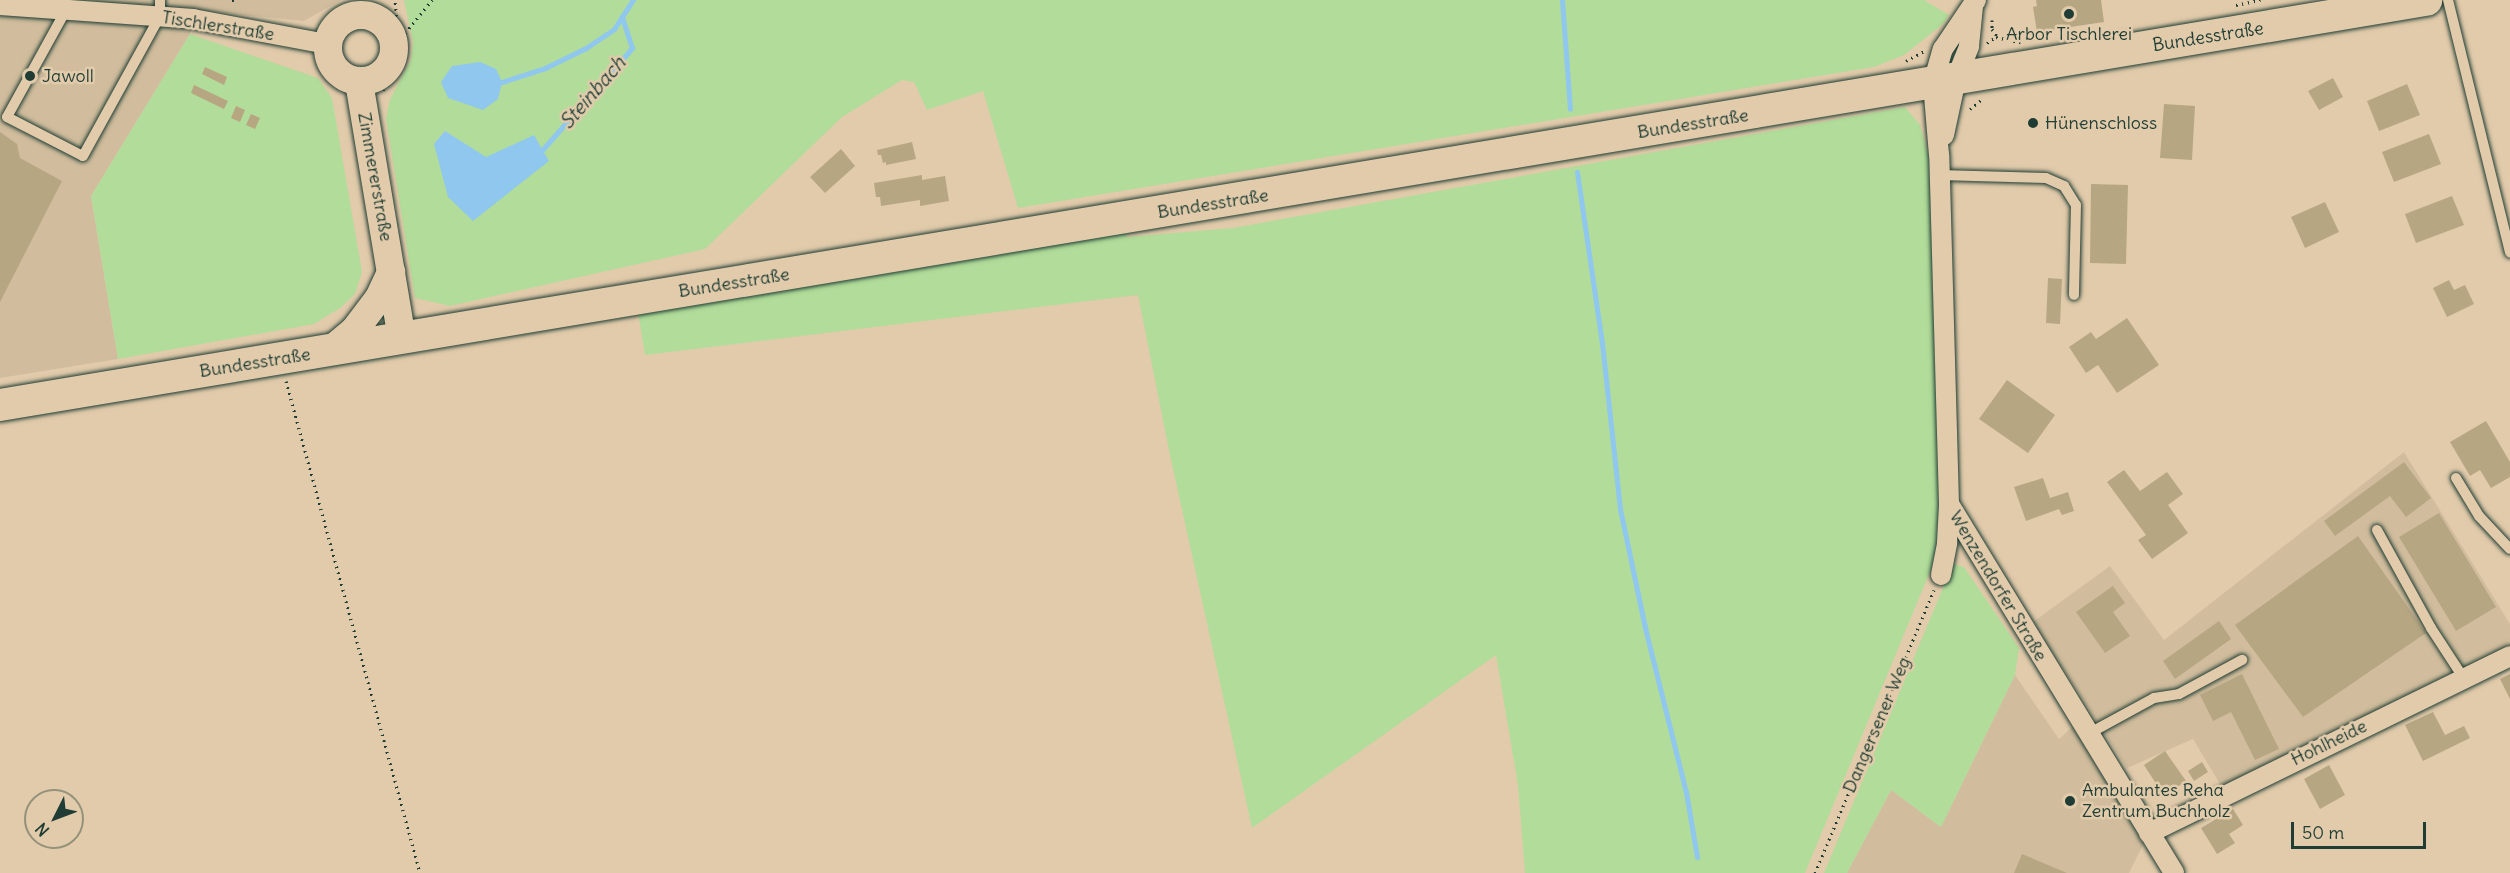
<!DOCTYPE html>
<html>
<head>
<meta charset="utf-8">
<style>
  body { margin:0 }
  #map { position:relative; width:2510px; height:873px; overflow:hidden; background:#e2cbab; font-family:Delius,sans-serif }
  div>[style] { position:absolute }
  .built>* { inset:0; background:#d1bd9d }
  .green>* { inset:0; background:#b2dc9a }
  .water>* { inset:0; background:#8fc7ee }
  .stream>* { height:5px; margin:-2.5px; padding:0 2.5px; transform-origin:2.5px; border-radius:2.5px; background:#8fc7ee }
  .building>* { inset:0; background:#b7a682 }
  .path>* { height:3px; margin-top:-1.5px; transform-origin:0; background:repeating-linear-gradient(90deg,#1f3d34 0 1.5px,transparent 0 6px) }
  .roads { filter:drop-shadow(0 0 2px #1f3d34) drop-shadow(0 0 2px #1f3d34) }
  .lane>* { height:10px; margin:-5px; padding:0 5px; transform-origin:5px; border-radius:5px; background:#e2cbab }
  .street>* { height:20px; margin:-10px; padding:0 10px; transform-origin:10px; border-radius:10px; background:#e2cbab }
  .secondary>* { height:28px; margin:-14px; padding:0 14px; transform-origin:14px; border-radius:14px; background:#e2cbab }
  .secondary>.ring { margin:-14px; padding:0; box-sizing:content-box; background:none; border:28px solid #e2cbab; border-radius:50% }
  .primary>* { height:32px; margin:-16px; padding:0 16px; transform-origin:16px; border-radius:16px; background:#e2cbab }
  .dots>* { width:16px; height:16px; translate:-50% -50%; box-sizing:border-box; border:3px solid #e2cbab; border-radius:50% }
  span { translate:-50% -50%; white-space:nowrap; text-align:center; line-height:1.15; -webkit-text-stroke:5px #e2cbab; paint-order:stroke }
  .street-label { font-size:18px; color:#1f3d34 }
  .poi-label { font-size:18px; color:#1f3d34 }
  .left { translate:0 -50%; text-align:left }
  .water-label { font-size:20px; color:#25443d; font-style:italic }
  .north { position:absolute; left:24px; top:789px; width:60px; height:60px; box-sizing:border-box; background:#e2cbab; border:2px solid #94927b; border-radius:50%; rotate:228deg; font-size:16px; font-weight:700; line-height:24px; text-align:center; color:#1f3d34 }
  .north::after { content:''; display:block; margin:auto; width:21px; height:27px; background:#1f3d34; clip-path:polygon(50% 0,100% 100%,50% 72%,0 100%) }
  .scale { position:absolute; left:2291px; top:822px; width:135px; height:27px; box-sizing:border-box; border:3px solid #1f3d34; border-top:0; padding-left:8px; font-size:18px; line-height:21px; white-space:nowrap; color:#1f3d34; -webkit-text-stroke:4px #e2cbab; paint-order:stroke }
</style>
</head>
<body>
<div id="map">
  <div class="built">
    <i style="clip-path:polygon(0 0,341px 0,304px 21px,195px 10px,190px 34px,91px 196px,118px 359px,0 378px)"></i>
    <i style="clip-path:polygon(2404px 452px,2510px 624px,2510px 647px,2223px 789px,2193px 739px,2127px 768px,2033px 622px,2110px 566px,2164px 640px)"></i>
    <i style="clip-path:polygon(2015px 675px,2059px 739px,2080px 720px,2149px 833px,2129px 873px,1847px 873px,1891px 790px,1941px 827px)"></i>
  </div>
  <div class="green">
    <i style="clip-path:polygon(evenodd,404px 0,1924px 0,1949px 15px,1943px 24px,1904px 55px,1874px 67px,1018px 208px,983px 91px,927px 110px,914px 82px,902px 80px,842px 117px,705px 249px,450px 306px,415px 298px,386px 118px,390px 99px,411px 60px,413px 42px,404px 0,445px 131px,486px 158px,434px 144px,445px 131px)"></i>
    <i style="clip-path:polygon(190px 34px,318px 78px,332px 98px,362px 272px,355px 294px,340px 308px,314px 324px,118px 359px,91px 196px)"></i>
    <i style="clip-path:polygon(1905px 107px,1920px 125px,1929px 157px,1940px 479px,1939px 550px,1805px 873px,1525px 873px,1518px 785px,1496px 655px,1252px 828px,1170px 455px,1138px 295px,645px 355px,636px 300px,1123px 219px,1127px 237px,1233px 228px)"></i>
    <i style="clip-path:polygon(1953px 564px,1964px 567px,2019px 648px,2015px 675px,1941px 827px,1891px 790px,1847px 873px,1824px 873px)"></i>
  </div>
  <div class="water">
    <i style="clip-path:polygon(480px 62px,496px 69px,502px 82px,498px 99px,483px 110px,448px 98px,441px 82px,452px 66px)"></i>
    <i style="clip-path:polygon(445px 131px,486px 157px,534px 135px,549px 161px,473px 221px,448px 197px,434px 144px)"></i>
  </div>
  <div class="stream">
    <i style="left:1562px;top:0;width:109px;rotate:85.8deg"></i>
    <i style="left:502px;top:82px;width:45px;rotate:-18deg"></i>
    <i style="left:545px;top:68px;width:46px;rotate:-26deg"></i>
    <i style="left:586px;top:48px;width:34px;rotate:-34deg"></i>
    <i style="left:614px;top:29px;width:35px;rotate:-57deg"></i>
    <i style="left:543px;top:149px;width:135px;rotate:-48.6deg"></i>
    <i style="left:632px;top:48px;width:33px;rotate:-108deg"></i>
    <i style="left:1577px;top:172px;width:173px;rotate:81.7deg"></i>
    <i style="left:1602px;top:343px;width:167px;rotate:83.8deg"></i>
    <i style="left:1620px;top:509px;width:122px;rotate:78.1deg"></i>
    <i style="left:1645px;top:628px;width:169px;rotate:76deg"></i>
    <i style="left:1686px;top:792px;width:66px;rotate:80.4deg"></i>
  </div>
  <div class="building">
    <i style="clip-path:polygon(2036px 0,2101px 0,2104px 22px,2037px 32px,2033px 7px,2037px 6px)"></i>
    <i style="clip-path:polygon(205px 67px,227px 77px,224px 85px,202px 74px)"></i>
    <i style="clip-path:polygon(2333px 78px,2343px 97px,2319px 110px,2308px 91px)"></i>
    <i style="clip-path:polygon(2407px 84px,2420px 115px,2379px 131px,2367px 101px)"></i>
    <i style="clip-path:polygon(194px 85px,228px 101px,224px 109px,191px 93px)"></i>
    <i style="clip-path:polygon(2164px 104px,2195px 106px,2192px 160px,2160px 158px)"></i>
    <i style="clip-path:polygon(236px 106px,245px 110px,240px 122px,231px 118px)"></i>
    <i style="clip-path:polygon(251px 114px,260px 118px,255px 129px,246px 125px)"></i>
    <i style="clip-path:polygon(0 132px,17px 144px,20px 158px,62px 181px,0 302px)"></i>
    <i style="clip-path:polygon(2429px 134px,2441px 164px,2394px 182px,2382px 152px)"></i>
    <i style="clip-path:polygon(912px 142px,916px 159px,886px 165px,886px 162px,883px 163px,881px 155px,878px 155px,877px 150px)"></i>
    <i style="clip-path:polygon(841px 149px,855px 166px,825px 193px,810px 177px)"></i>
    <i style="clip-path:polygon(922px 175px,922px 180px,945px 176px,949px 201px,920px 206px,920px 200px,881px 206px,880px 197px,876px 197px,874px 183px)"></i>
    <i style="clip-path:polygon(2091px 184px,2128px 185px,2126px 264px,2090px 263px)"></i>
    <i style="clip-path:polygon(2452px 196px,2464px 225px,2416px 243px,2405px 214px)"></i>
    <i style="clip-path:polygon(2325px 202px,2339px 232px,2305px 248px,2291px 217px)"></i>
    <i style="clip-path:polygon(2048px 278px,2062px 279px,2060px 324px,2046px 323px)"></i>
    <i style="clip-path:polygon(2449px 280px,2454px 290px,2465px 285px,2474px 304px,2447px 317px,2433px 288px)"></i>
    <i style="clip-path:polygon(2127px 318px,2159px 365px,2117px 393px,2098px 365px,2086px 373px,2069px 347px,2091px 332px,2096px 339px)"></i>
    <i style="clip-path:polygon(2007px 380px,2055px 415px,2028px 453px,1979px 419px)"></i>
    <i style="clip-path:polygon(2486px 421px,2510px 462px,2510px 477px,2491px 488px,2480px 470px,2470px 476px,2450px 442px)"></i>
    <i style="clip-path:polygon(2404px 462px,2431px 498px,2406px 517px,2390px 496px,2335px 536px,2324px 521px)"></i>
    <i style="clip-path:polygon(2124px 470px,2140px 491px,2167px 472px,2183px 494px,2168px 505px,2188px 533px,2152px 559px,2138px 540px,2146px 535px,2107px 482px)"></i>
    <i style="clip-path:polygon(2043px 478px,2050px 498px,2068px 492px,2074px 511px,2062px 515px,2059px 509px,2026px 521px,2014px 487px)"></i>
    <i style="clip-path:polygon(2439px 513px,2496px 607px,2456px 631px,2399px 537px)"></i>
    <i style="clip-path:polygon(2358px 536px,2426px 633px,2303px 717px,2235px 625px)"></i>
    <i style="clip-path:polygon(2113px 586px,2125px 603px,2113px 612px,2130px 636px,2105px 653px,2076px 612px)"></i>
    <i style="clip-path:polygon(2219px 621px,2231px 639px,2175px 679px,2163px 661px)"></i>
    <i style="clip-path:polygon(2242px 674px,2279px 749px,2255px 760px,2231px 712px,2213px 721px,2200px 695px)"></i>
    <i style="clip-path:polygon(2510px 674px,2510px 699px,2500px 679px)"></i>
    <i style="clip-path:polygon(2433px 712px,2445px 735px,2464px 726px,2470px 738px,2423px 761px,2405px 725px)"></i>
    <i style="clip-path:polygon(2165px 751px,2186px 781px,2164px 796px,2144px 765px)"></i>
    <i style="clip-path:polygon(2202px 762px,2208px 772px,2194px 781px,2188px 771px)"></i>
    <i style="clip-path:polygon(2329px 765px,2345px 795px,2320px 809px,2304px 779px)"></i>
    <i style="clip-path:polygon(2233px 809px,2243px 825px,2229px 834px,2235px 843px,2217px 854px,2201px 828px)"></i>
    <i style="clip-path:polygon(2022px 854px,2067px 873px,2014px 873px)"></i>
  </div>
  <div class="path">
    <i style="left:232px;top:0;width:4px"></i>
    <i style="left:2236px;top:5px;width:25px;rotate:-12deg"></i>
    <i style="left:1992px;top:20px;width:9px;rotate:90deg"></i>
    <i style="left:1992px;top:29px;width:9px;rotate:54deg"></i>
    <i style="left:405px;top:33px;width:43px;rotate:-50.7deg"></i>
    <i style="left:1987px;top:43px;width:11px;rotate:-34deg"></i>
    <i style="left:1996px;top:37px;width:25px;rotate:12deg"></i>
    <i style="left:1906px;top:61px;width:21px;rotate:-29deg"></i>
    <i style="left:383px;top:90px;width:33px;rotate:-52deg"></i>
    <i style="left:403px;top:64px;width:13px;rotate:-81deg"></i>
    <i style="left:405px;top:51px;width:18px;rotate:-90deg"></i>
    <i style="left:405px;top:33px;width:14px;rotate:-126deg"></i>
    <i style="left:397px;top:22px;width:22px;rotate:-95deg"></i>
    <i style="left:1970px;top:109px;width:14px;rotate:-39deg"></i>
    <i style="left:286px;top:381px;width:510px;rotate:74.76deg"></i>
    <i style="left:1815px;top:873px;width:307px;rotate:-67.2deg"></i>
  </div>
  <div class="roads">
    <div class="lane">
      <i style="left:2448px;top:0;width:260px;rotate:76.2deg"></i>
      <i style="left:66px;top:10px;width:122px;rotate:118.9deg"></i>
      <i style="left:7px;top:117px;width:85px;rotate:27.2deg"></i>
      <i style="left:83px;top:156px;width:160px;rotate:-61.2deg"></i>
      <i style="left:160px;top:16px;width:16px;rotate:-90deg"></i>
      <i style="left:1939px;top:175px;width:107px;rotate:1.6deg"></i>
      <i style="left:2046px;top:178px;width:20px;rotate:24deg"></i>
      <i style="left:2064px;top:186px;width:22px;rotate:58deg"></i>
      <i style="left:2076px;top:205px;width:90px;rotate:91.3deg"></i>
      <i style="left:2456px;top:478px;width:44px;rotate:58.8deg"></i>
      <i style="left:2479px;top:516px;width:45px;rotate:46.8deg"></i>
      <i style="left:2377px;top:530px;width:112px;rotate:61.1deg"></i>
      <i style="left:2431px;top:628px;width:59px;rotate:56.9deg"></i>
      <i style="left:2088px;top:734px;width:75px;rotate:-28.6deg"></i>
      <i style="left:2154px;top:698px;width:25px;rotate:-9deg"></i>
      <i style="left:2179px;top:694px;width:72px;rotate:-28.4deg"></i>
    </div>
    <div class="street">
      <i style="left:0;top:5px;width:194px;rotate:4.1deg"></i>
      <i style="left:193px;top:19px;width:136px;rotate:10.6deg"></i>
      <i style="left:1944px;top:135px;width:57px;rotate:-77.9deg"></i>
      <i style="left:1956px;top:79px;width:35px;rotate:-68deg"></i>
      <i style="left:1969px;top:46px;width:40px;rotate:-84.3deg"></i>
      <i style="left:1949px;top:504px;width:432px;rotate:58.6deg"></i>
      <i style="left:1941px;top:575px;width:33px;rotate:-79deg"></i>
      <i style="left:1947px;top:543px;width:39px;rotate:-87deg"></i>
      <i style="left:1949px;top:504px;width:349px;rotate:-91.6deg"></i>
      <i style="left:1939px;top:155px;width:72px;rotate:-94.8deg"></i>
      <i style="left:1933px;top:83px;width:35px;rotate:-74deg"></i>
      <i style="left:1943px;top:49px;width:59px;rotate:-56deg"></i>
      <i style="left:2149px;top:833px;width:402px;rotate:-26.1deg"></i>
    </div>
    <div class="secondary">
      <i class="ring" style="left:328px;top:15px;width:38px;height:38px"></i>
      <i style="left:359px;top:82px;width:260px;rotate:80.5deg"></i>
      <i style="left:331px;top:350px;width:30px;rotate:-40deg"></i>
      <i style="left:354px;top:331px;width:41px;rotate:-52.9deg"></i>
      <i style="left:379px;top:298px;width:29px;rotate:-65deg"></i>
    </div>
    <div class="primary">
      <i style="left:0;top:405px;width:2460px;rotate:-9.48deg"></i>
    </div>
  </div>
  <div class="dots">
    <i style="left:2069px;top:14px;background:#1f3d34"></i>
    <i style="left:30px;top:76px;background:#1f3d34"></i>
    <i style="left:2033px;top:123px;background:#1f3d34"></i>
    <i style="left:2070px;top:801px;background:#1f3d34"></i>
  </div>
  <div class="street-label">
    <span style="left:218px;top:26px;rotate:9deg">Tischlerstraße</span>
    <span style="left:2208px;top:37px;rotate:-9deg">Bundesstraße</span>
    <span style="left:1693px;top:124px;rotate:-9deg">Bundesstraße</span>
    <span style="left:375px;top:177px;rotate:80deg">Zimmererstraße</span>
    <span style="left:1213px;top:204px;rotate:-9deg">Bundesstraße</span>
    <span style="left:734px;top:283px;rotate:-9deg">Bundesstraße</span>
    <span style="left:255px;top:363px;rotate:-9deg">Bundesstraße</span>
    <span style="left:1998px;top:586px;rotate:59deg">Wenzendorfer Straße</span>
    <span style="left:1877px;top:725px;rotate:-67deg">Dangersener Weg</span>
    <span style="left:2329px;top:743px;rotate:-26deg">Hohlheide</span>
  </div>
  <div class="poi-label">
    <span style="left:2069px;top:34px">Arbor Tischlerei</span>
    <span class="left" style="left:42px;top:76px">Jawoll</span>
    <span class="left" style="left:2045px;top:123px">Hünenschloss</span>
    <span class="left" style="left:2082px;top:801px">Ambulantes Reha<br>Zentrum Buchholz</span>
  </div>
  <div class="water-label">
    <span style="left:592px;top:92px;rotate:-49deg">Steinbach</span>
  </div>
  <div class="north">N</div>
  <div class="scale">50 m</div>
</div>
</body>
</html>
